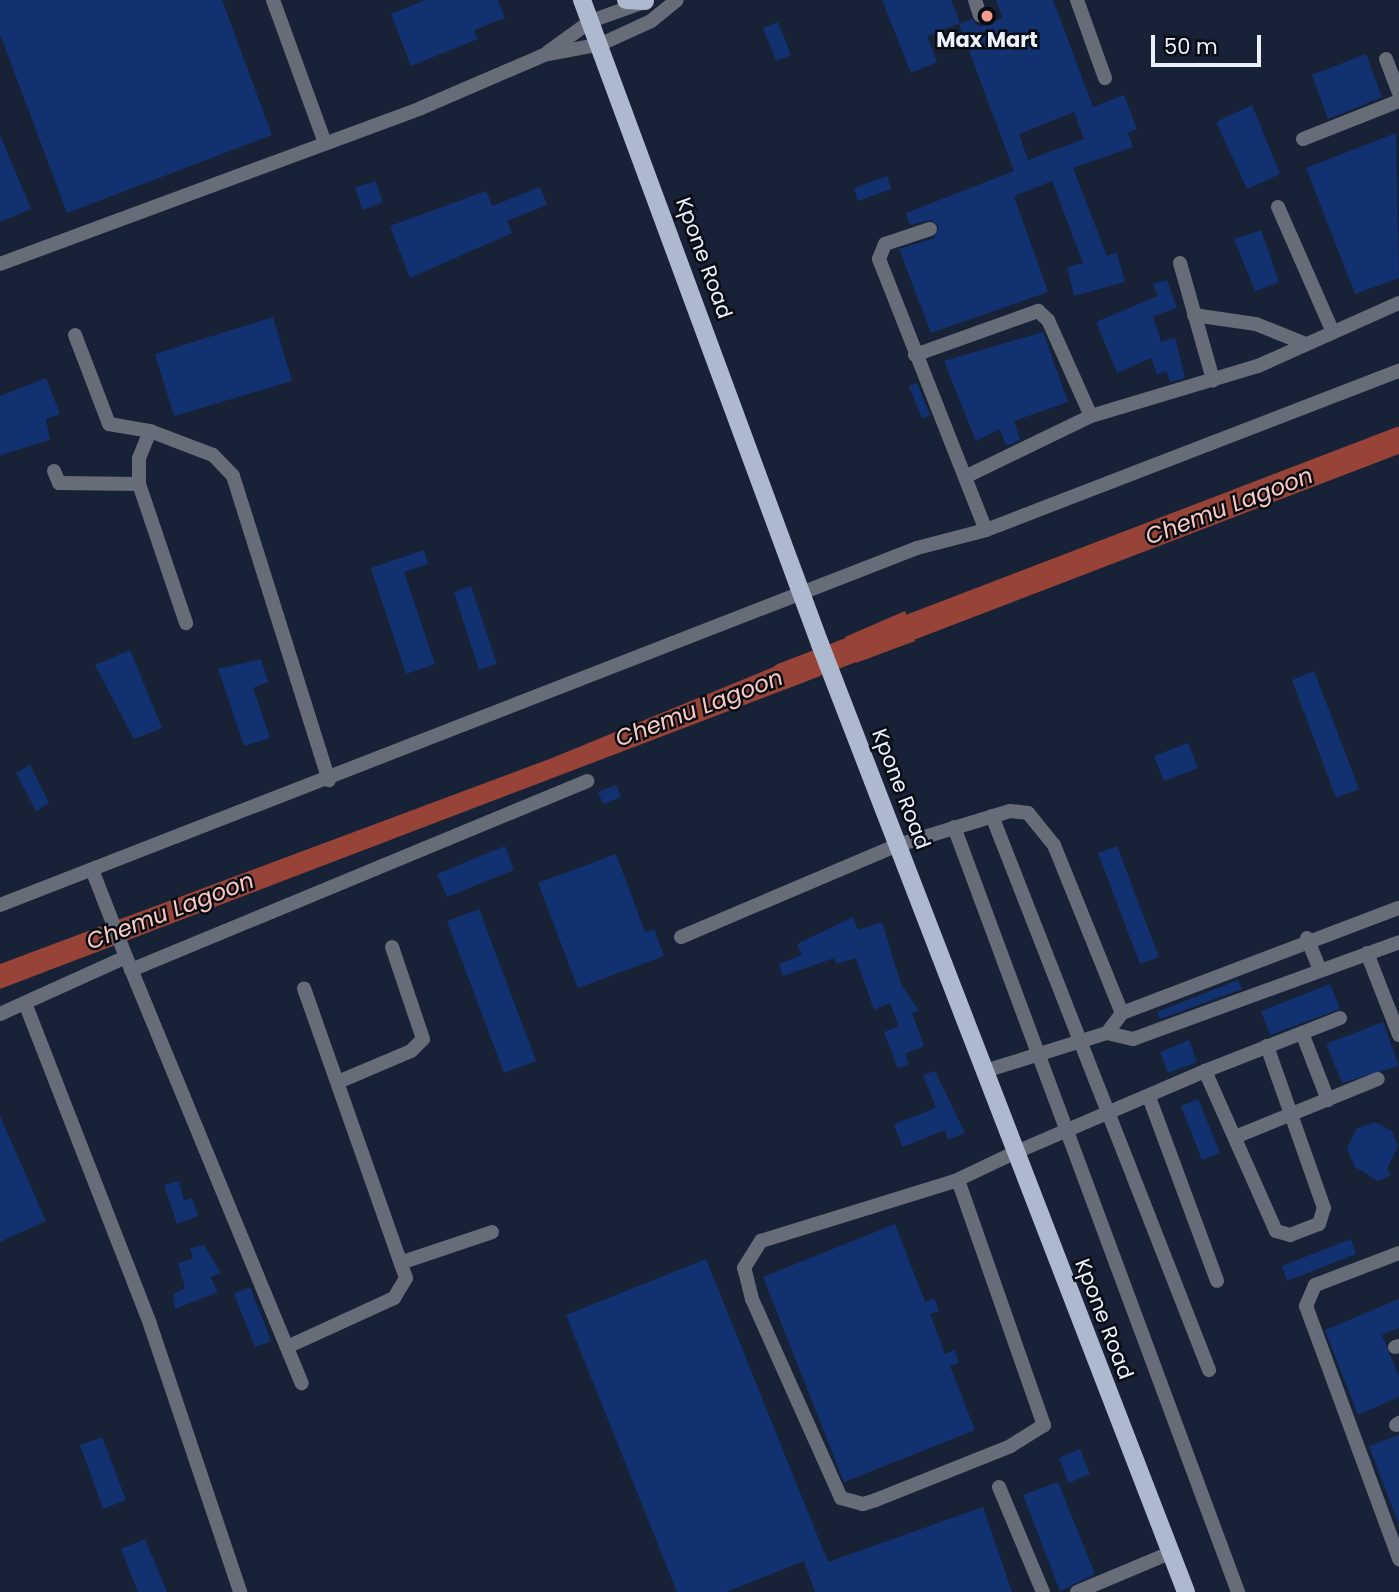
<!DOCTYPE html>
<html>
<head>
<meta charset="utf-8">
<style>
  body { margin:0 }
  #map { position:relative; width:1399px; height:1592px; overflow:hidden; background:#182236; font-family:Poppins,sans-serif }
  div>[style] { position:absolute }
  .water>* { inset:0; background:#984338 }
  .river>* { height:26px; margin:-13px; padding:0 13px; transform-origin:13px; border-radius:13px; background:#984338 }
  .building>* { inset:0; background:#123171 }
  .minor>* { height:14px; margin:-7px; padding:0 7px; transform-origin:7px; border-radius:7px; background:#676d78 }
  .major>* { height:18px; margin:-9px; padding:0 9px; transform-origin:9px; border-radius:9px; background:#adb9cf }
  .dots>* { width:19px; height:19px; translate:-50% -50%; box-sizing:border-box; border:4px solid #070c14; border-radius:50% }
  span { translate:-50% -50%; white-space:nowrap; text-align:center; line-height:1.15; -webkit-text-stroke:5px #070c14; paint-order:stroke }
  .poi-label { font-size:21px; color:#ecf2fd; font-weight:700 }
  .street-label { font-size:21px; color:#ecf2fd }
  .water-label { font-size:23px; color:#fdcac2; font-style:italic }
  .scale { position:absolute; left:1151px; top:35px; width:110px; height:32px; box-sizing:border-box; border:4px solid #ecf2fd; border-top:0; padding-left:9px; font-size:21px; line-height:24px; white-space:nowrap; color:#ecf2fd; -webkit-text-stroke:5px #070c14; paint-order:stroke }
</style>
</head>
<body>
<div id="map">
  <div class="water">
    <i style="clip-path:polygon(905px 611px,915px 641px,856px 663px,845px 637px)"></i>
    <i style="clip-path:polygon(810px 652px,820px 676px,0 989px,0 964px,552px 758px)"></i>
  </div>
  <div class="river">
    <i style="left:783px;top:676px;width:660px;rotate:-20.96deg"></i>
  </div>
  <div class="building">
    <i style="clip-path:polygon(0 0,222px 0,272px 135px,67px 213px,0 34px)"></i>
    <i style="clip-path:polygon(425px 0,498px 0,505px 18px,474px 30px,478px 39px,411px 66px,391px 14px)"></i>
    <i style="clip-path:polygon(882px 0,951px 0,960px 23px,927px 36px,937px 62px,911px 73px)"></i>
    <i style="clip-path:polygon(evenodd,996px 0,1053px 0,1093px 107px,1124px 95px,1137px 129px,1128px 133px,1133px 147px,1073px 168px,1107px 256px,1117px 253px,1125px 282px,1074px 296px,1067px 267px,1083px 263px,1052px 181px,1014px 196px,1048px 292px,931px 333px,899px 249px,934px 238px,939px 227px,931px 220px,910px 225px,906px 213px,1014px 171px,959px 24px,972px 19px,979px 27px,1003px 18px,996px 0,1074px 112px,1084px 139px,1028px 160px,1019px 134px,1074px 112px)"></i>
    <i style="clip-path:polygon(778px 22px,791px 55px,776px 61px,763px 28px)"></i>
    <i style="clip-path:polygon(1366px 54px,1382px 97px,1328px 119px,1312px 75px)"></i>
    <i style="clip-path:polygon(1252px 105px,1280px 174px,1247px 189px,1216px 122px)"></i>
    <i style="clip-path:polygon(1396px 133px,1399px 278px,1355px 294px,1306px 168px)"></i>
    <i style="clip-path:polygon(0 135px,31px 209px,0 222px)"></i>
    <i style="clip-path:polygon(887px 176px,891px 189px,858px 201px,854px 188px)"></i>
    <i style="clip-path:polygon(375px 181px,383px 202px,363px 210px,355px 188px)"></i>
    <i style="clip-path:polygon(540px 187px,547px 205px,507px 221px,512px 233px,410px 278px,390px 226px,486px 191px,492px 206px)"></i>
    <i style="clip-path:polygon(1261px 230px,1279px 282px,1255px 291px,1234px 239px)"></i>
    <i style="clip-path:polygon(1167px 280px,1177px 308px,1153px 316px,1161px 342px,1175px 337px,1185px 378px,1170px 382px,1166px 371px,1157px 375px,1151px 358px,1117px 373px,1096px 322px,1158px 296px,1153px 284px)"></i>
    <i style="clip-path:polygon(273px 317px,292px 381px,174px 416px,155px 354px)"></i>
    <i style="clip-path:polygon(1043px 332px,1068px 402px,1014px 421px,1020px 440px,1006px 446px,1000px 429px,976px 441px,944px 361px)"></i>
    <i style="clip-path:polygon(46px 378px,60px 414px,46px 419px,50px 440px,0 455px,0 396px)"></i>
    <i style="clip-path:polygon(917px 383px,930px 415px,922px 419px,909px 386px)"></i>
    <i style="clip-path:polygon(424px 550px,428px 564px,404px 572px,435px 664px,406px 674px,371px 568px)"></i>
    <i style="clip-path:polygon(471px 586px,497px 664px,479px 670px,454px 592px)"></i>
    <i style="clip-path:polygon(130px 650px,162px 728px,134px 739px,95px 665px)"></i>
    <i style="clip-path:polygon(261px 659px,268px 682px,253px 688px,270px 738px,244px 746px,218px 669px)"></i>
    <i style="clip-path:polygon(1314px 671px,1359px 789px,1336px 798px,1292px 680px)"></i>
    <i style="clip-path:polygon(1188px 743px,1198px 768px,1164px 781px,1154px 756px)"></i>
    <i style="clip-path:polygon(30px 765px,49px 803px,36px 811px,16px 773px)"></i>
    <i style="clip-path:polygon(616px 785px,621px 797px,603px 804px,598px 792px)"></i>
    <i style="clip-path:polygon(505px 846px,514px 870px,447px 897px,437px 874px)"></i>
    <i style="clip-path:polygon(1117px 846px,1159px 957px,1140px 964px,1098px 853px)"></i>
    <i style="clip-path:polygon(616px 854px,645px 932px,654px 929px,664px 956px,578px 988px,538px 883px)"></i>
    <i style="clip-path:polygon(479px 909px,536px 1061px,504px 1073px,447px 921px)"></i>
    <i style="clip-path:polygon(853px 917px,858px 930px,882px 922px,901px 984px,919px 1011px,912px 1013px,924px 1046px,905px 1054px,909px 1064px,898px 1069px,884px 1032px,899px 1026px,890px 1003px,874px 1010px,856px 958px,836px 964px,834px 958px,783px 976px,779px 964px,802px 955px,797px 944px)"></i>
    <i style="clip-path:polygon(1238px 980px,1242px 989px,1160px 1019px,1157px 1012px)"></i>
    <i style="clip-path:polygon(1330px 984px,1340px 1009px,1270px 1035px,1261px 1011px)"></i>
    <i style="clip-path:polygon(1383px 1022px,1399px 1066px,1342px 1083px,1326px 1044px)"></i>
    <i style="clip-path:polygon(1189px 1040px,1197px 1062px,1168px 1073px,1160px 1052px)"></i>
    <i style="clip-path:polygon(935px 1071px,965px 1133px,948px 1140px,945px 1130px,902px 1147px,894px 1124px,936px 1108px,923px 1075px)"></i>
    <i style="clip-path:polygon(1198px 1099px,1220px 1153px,1202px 1160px,1181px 1106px)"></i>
    <i style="clip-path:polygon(0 1116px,46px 1221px,0 1242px)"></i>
    <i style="clip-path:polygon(1375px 1122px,1392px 1131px,1398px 1146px,1387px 1169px,1391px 1175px,1378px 1181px,1355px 1167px,1347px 1149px,1356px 1129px)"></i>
    <i style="clip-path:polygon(179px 1181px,184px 1200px,192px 1198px,198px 1216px,177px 1224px,164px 1185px)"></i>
    <i style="clip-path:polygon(895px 1224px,925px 1302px,934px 1298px,939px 1311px,930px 1314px,945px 1354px,955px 1350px,959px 1363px,950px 1366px,975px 1430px,844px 1482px,763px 1277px)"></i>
    <i style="clip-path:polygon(1351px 1239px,1356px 1254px,1287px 1281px,1282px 1266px)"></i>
    <i style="clip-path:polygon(204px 1245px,221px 1273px,210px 1277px,218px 1292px,175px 1309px,173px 1294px,185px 1288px,178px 1263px,193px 1259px,190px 1248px)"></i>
    <i style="clip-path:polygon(706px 1259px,828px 1562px,983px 1507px,1012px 1592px,815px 1592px,804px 1561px,726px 1592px,677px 1592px,566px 1315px)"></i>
    <i style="clip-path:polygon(250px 1287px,271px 1341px,255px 1347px,234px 1294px)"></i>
    <i style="clip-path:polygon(1399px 1299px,1399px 1328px,1382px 1335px,1399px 1376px,1399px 1397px,1358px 1415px,1325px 1330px)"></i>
    <i style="clip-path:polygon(1399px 1435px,1399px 1521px,1398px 1522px,1369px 1446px)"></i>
    <i style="clip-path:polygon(102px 1437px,126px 1500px,103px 1509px,80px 1445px)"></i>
    <i style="clip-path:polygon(1080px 1449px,1090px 1474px,1069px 1483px,1059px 1458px)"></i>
    <i style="clip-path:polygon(1058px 1482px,1095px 1574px,1060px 1591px,1023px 1495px)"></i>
    <i style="clip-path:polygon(145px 1539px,167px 1592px,138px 1592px,121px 1549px)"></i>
  </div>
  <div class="minor">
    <i style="left:273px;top:0;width:152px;rotate:70deg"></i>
    <i style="left:975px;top:0;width:16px;rotate:72deg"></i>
    <i style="left:1077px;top:0;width:83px;rotate:70.3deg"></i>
    <i style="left:548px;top:52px;width:53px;rotate:-35.8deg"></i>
    <i style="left:591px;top:21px;width:56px;rotate:-19.7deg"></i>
    <i style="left:1386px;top:59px;width:36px;rotate:69deg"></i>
    <i style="left:1303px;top:139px;width:103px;rotate:-21.6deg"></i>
    <i style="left:1278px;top:207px;width:137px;rotate:66.3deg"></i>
    <i style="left:930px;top:229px;width:47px;rotate:161.6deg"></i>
    <i style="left:885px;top:244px;width:16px;rotate:112deg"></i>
    <i style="left:879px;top:259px;width:291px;rotate:68.5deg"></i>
    <i style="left:1180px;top:263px;width:122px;rotate:74.2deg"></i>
    <i style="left:0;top:264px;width:449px;rotate:-20.3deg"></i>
    <i style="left:421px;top:108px;width:134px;rotate:-23.3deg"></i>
    <i style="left:544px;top:55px;width:58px;rotate:-10.9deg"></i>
    <i style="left:601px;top:44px;width:55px;rotate:-24.7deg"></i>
    <i style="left:651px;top:21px;width:33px;rotate:-39deg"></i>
    <i style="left:1194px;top:315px;width:63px;rotate:8.3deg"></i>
    <i style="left:1256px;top:324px;width:51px;rotate:22deg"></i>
    <i style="left:75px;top:335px;width:95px;rotate:69.1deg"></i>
    <i style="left:109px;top:424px;width:42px;rotate:9.7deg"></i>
    <i style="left:150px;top:431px;width:67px;rotate:20.9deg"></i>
    <i style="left:213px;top:455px;width:29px;rotate:46deg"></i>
    <i style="left:233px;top:476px;width:319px;rotate:72.5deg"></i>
    <i style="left:915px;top:355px;width:131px;rotate:-19.7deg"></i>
    <i style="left:1038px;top:311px;width:13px;rotate:42deg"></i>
    <i style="left:1048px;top:320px;width:105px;rotate:65.9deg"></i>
    <i style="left:1091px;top:416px;width:140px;rotate:154.2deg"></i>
    <i style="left:1091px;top:416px;width:174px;rotate:-16.7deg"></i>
    <i style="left:1258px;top:366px;width:154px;rotate:-24.1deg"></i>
    <i style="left:150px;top:431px;width:29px;rotate:112deg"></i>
    <i style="left:139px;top:458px;width:26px;rotate:90deg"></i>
    <i style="left:139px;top:484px;width:147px;rotate:71.3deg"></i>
    <i style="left:54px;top:471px;width:13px;rotate:67deg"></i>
    <i style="left:59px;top:483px;width:80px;rotate:0.7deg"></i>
    <i style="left:992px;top:816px;width:595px;rotate:68.61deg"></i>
    <i style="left:954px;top:827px;width:816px;rotate:69.63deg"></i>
    <i style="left:0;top:905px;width:984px;rotate:-21.27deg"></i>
    <i style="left:917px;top:548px;width:71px;rotate:-14.6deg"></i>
    <i style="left:986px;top:530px;width:443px;rotate:-21.1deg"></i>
    <i style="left:681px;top:937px;width:236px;rotate:-23deg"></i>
    <i style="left:898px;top:845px;width:117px;rotate:-16.9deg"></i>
    <i style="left:1010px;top:811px;width:18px;rotate:6deg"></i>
    <i style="left:1028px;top:813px;width:41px;rotate:50.9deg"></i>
    <i style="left:1054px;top:845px;width:181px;rotate:68deg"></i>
    <i style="left:1307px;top:938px;width:35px;rotate:68deg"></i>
    <i style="left:1367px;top:953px;width:88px;rotate:68.7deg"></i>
    <i style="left:126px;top:957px;width:461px;rotate:67.6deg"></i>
    <i style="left:131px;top:970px;width:494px;rotate:-22.5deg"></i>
    <i style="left:25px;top:1003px;width:344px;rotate:68.7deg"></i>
    <i style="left:150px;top:1324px;width:283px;rotate:71.4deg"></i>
    <i style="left:0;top:1014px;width:138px;rotate:-24.3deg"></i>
    <i style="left:126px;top:957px;width:91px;rotate:-111.2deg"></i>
    <i style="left:1107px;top:1033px;width:25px;rotate:-53deg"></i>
    <i style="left:1122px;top:1013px;width:296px;rotate:-20.8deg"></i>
    <i style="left:1302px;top:1033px;width:72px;rotate:68.8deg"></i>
    <i style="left:985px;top:1071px;width:128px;rotate:-17.3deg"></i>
    <i style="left:1107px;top:1033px;width:27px;rotate:13deg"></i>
    <i style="left:1133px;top:1039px;width:283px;rotate:-20deg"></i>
    <i style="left:1205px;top:1071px;width:175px;rotate:66.1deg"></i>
    <i style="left:1276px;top:1231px;width:15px;rotate:16deg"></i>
    <i style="left:1290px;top:1235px;width:31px;rotate:-21deg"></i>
    <i style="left:1319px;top:1224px;width:17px;rotate:-73deg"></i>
    <i style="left:1324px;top:1208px;width:172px;rotate:-109.4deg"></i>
    <i style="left:338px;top:1082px;width:79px;rotate:-23deg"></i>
    <i style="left:411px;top:1051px;width:17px;rotate:-45deg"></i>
    <i style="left:423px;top:1039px;width:97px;rotate:-108.6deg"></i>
    <i style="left:1149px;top:1097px;width:196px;rotate:69.7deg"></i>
    <i style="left:1235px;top:1137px;width:154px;rotate:-22.1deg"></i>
    <i style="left:958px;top:1180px;width:260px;rotate:70.7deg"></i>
    <i style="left:1044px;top:1425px;width:39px;rotate:148deg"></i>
    <i style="left:1011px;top:1446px;width:145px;rotate:158.2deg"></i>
    <i style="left:876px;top:1500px;width:14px;rotate:163deg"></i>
    <i style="left:863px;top:1504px;width:23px;rotate:-165deg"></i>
    <i style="left:841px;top:1498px;width:218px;rotate:-114.1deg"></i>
    <i style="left:752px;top:1299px;width:32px;rotate:-104deg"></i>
    <i style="left:744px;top:1268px;width:32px;rotate:-58deg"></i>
    <i style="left:761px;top:1241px;width:203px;rotate:-17.2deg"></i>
    <i style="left:955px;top:1181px;width:68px;rotate:-25.4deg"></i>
    <i style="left:1016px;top:1152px;width:206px;rotate:-23.2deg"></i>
    <i style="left:1205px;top:1071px;width:145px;rotate:-21.4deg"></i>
    <i style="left:1399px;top:1253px;width:90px;rotate:159.1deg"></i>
    <i style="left:1315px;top:1285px;width:23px;rotate:113deg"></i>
    <i style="left:1306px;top:1306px;width:270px;rotate:69.8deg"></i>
    <i style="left:403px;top:1262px;width:94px;rotate:-18.6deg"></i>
    <i style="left:287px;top:1347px;width:118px;rotate:-24.6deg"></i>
    <i style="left:394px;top:1298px;width:23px;rotate:-59deg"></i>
    <i style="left:406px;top:1278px;width:307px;rotate:-109.4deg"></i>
    <i style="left:1395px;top:1347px;width:4px;rotate:-14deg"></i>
    <i style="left:1396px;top:1425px;width:4px;rotate:-34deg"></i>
    <i style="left:999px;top:1487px;width:114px;rotate:67.3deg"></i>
    <i style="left:1077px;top:1592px;width:101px;rotate:-22.8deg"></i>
  </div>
  <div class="major">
    <i style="left:582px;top:0;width:687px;rotate:69.72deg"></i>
    <i style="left:820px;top:644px;width:1016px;rotate:68.89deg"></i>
    <i style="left:626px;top:0;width:19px;rotate:3deg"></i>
  </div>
  <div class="dots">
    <i style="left:987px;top:16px;background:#f59d8f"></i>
  </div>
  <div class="poi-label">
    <span style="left:987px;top:40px">Max Mart</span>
  </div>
  <div class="street-label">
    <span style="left:704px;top:258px;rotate:70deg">Kpone Road</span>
    <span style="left:901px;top:789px;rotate:69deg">Kpone Road</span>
    <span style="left:1104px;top:1319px;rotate:69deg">Kpone Road</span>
  </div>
  <div class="water-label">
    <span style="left:1229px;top:506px;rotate:-21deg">Chemu Lagoon</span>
    <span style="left:699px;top:708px;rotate:-21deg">Chemu Lagoon</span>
    <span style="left:170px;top:911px;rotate:-21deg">Chemu Lagoon</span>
  </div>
  <div class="scale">50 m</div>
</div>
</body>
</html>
